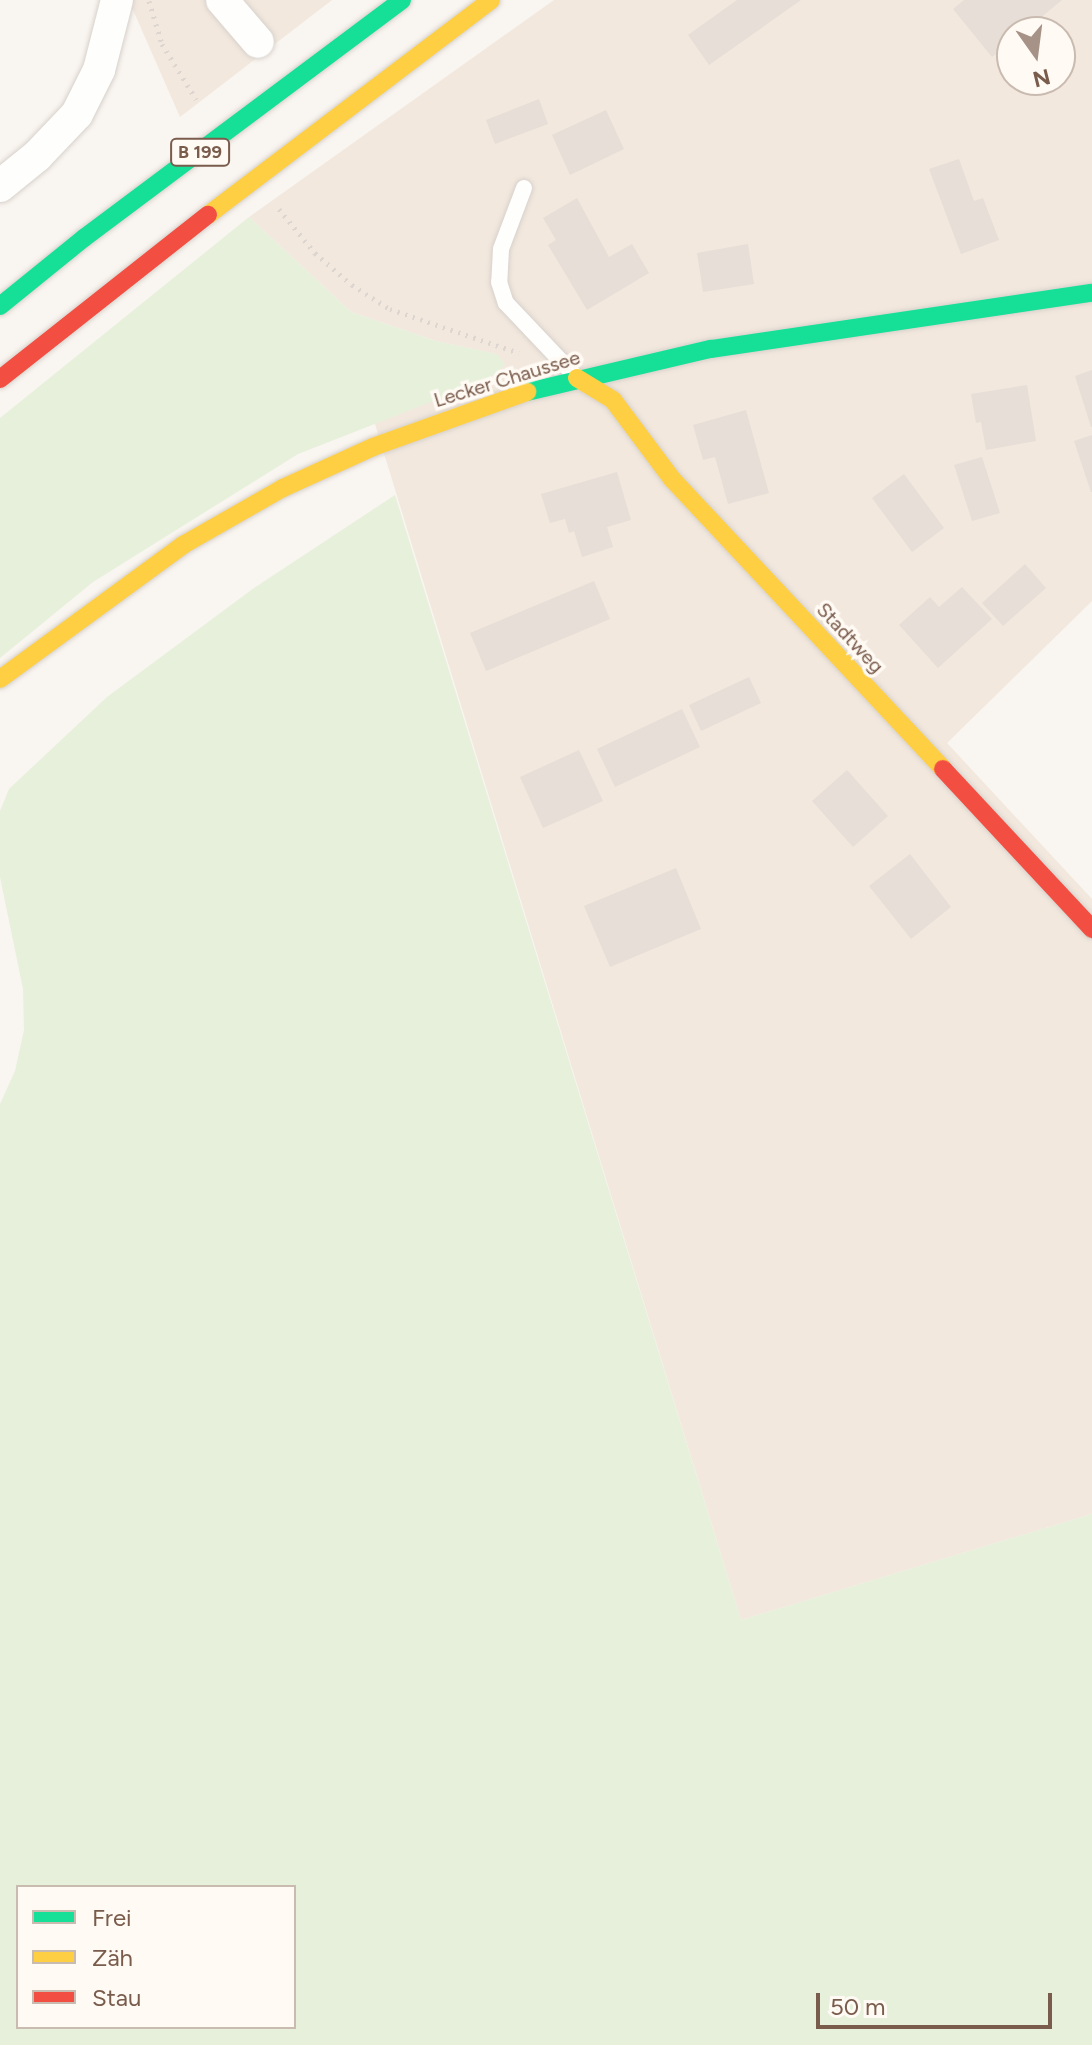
<!DOCTYPE html>
<html>
<head>
<meta charset="utf-8">
<style>
  body { margin:0 }
  #map { position:relative; width:1092px; height:2045px; overflow:hidden; background:#f9f5f0; font-family:Figtree,sans-serif }
  div>[style] { position:absolute }
  .residential>* { inset:0; background:#f2e8de }
  .green>* { inset:0; background:#e7f0db }
  .building>* { inset:0; background:#e6ded7 }
  .path>* { height:5px; margin-top:-2.5px; transform-origin:0; background:repeating-linear-gradient(90deg,#dcd5d0 0 2px,transparent 0 8px) }
  .roads { filter:drop-shadow(0 0 2px #d7d1cb) drop-shadow(0 0 2px #d7d1cb) }
  .lane>* { height:16px; margin:-8px; padding:0 8px; transform-origin:8px; border-radius:8px; background:#fefefd }
  .street>* { height:32px; margin:-16px; padding:0 16px; transform-origin:16px; border-radius:16px; background:#fefefd }
  .fast>* { height:18px; margin:-9px; padding:0 9px; transform-origin:9px; border-radius:9px; background:#16e098 }
  .slow>* { height:18px; margin:-9px; padding:0 9px; transform-origin:9px; border-radius:9px; background:#ffcf43 }
  .jam>* { height:18px; margin:-9px; padding:0 9px; transform-origin:9px; border-radius:9px; background:#f24e42 }
  span { translate:-50% -50%; white-space:nowrap; text-align:center; line-height:1.15; -webkit-text-stroke:7px #fffaf3; paint-order:stroke }
  .shield-label span { padding:2px 6px; background:#fffaf3; border:2px solid; border-radius:6px; -webkit-text-stroke-width:0 }
  .shield-label { font-size:18px; color:#7a5c4d; font-weight:700 }
  .street-label { font-size:20px; color:#7a5c4d }
  .legend { position:absolute; left:16px; top:1885px; width:280px; height:144px; box-sizing:border-box; background:#fffaf3; border:2px solid #cabbb1; margin:0; padding:10px 14px; list-style:none; font-size:24px; color:#7a5c4d }
  .legend li { display:flex; align-items:center; gap:16px; height:40px }
  .legend b { width:40px; border:2px solid #cabbb1 }
  .north { position:absolute; left:996px; top:16px; width:80px; height:80px; box-sizing:border-box; background:#fffaf3; border:2px solid #cabbb1; border-radius:50%; rotate:166deg; font-size:22px; font-weight:700; line-height:32px; text-align:center; color:#7a5c4d }
  .north::after { content:''; display:block; margin:auto; width:28px; height:36px; background:#a69286; clip-path:polygon(50% 0,100% 100%,50% 72%,0 100%) }
  .scale { position:absolute; left:816px; top:1993px; width:236px; height:36px; box-sizing:border-box; border:4px solid #7a5c4d; border-top:0; padding-left:10px; font-size:24px; line-height:28px; white-space:nowrap; color:#7a5c4d; -webkit-text-stroke:6px #fffaf3; paint-order:stroke }
</style>
</head>
<body>
<div id="map">
  <div class="residential">
    <i style="clip-path:polygon(119px 0,332px 0,180px 117px,133px 10px)"></i>
    <i style="clip-path:polygon(evenodd,554px 0,1092px 0,1092px 601px,947px 743px,1092px 899px,1092px 1514px,741px 1620px,375px 424px,496px 354px,436px 341px,351px 312px,249px 217px,554px 0,1012px 32px,1060px 32px,1060px 80px,1012px 80px,1012px 32px)"></i>
  </div>
  <div class="green">
    <i style="clip-path:polygon(249px 217px,351px 312px,436px 341px,497px 354px,505px 364px,495px 377px,298px 454px,93px 582px,0 658px,0 418px)"></i>
    <i style="clip-path:polygon(evenodd,395px 495px,741px 1620px,1092px 1514px,1092px 2045px,0 2045px,0 1104px,15px 1071px,24px 1030px,23px 989px,0 877px,0 811px,9px 789px,107px 697px,254px 588px,395px 495px,18px 1887px,294px 1887px,294px 2027px,18px 2027px,18px 1887px)"></i>
  </div>
  <div class="building">
    <i style="clip-path:polygon(737px 0,801px 0,709px 65px,688px 35px)"></i>
    <i style="clip-path:polygon(964px 0,1062px 0,1023px 32px,1012px 32px,1012px 41px,992px 57px,953px 9px)"></i>
    <i style="clip-path:polygon(539px 99px,548px 124px,495px 144px,486px 120px)"></i>
    <i style="clip-path:polygon(606px 110px,624px 149px,570px 175px,552px 135px)"></i>
    <i style="clip-path:polygon(959px 159px,974px 201px,983px 198px,999px 240px,961px 254px,929px 169px)"></i>
    <i style="clip-path:polygon(577px 198px,609px 257px,632px 244px,649px 273px,587px 310px,548px 245px,556px 240px,543px 218px)"></i>
    <i style="clip-path:polygon(748px 244px,754px 284px,703px 292px,697px 253px)"></i>
    <i style="clip-path:polygon(1092px 370px,1092px 427px,1091px 427px,1075px 376px)"></i>
    <i style="clip-path:polygon(1027px 385px,1036px 441px,986px 450px,981px 422px,976px 423px,971px 394px)"></i>
    <i style="clip-path:polygon(746px 410px,769px 493px,728px 504px,715px 457px,703px 460px,693px 425px)"></i>
    <i style="clip-path:polygon(1092px 435px,1092px 492px,1091px 492px,1074px 441px)"></i>
    <i style="clip-path:polygon(982px 457px,1000px 513px,972px 521px,954px 465px)"></i>
    <i style="clip-path:polygon(617px 472px,631px 520px,607px 527px,613px 547px,582px 557px,574px 531px,569px 533px,565px 519px,550px 523px,541px 494px)"></i>
    <i style="clip-path:polygon(904px 474px,944px 528px,912px 552px,872px 498px)"></i>
    <i style="clip-path:polygon(1025px 564px,1046px 588px,1003px 626px,982px 603px)"></i>
    <i style="clip-path:polygon(594px 581px,610px 619px,486px 671px,470px 633px)"></i>
    <i style="clip-path:polygon(962px 587px,992px 619px,938px 668px,899px 625px,930px 597px,939px 607px)"></i>
    <i style="clip-path:polygon(749px 677px,761px 703px,701px 731px,689px 705px)"></i>
    <i style="clip-path:polygon(682px 709px,700px 747px,615px 787px,597px 749px)"></i>
    <i style="clip-path:polygon(579px 750px,603px 801px,543px 828px,520px 777px)"></i>
    <i style="clip-path:polygon(847px 770px,888px 816px,853px 847px,812px 801px)"></i>
    <i style="clip-path:polygon(910px 854px,951px 907px,911px 939px,869px 886px)"></i>
    <i style="clip-path:polygon(676px 868px,701px 929px,610px 967px,584px 906px)"></i>
  </div>
  <div class="path">
    <i style="left:149px;top:1px;width:45px;rotate:73.2deg"></i>
    <i style="left:162px;top:44px;width:65px;rotate:58.3deg"></i>
    <i style="left:279px;top:209px;width:57px;rotate:50.7deg"></i>
    <i style="left:315px;top:253px;width:49px;rotate:40.9deg"></i>
    <i style="left:352px;top:285px;width:45px;rotate:32.3deg"></i>
    <i style="left:390px;top:309px;width:136px;rotate:18.8deg"></i>
  </div>
  <div class="roads">
    <div class="lane">
      <i style="left:524px;top:188px;width:65px;rotate:110.7deg"></i>
      <i style="left:501px;top:249px;width:33px;rotate:93deg"></i>
      <i style="left:499px;top:282px;width:22px;rotate:72deg"></i>
      <i style="left:506px;top:303px;width:102px;rotate:46.6deg"></i>
    </div>
    <div class="street">
      <i style="left:222px;top:0;width:55px;rotate:49.4deg"></i>
      <i style="left:0;top:186px;width:48px;rotate:-39deg"></i>
      <i style="left:37px;top:156px;width:58px;rotate:-46.4deg"></i>
      <i style="left:77px;top:114px;width:49px;rotate:-63.4deg"></i>
      <i style="left:99px;top:70px;width:72px;rotate:-75.6deg"></i>
    </div>
    <div class="fast">
      <i style="left:0;top:306px;width:108px;rotate:-39deg"></i>
      <i style="left:84px;top:238px;width:397px;rotate:-36.8deg"></i>
      <i style="left:527px;top:392px;width:189px;rotate:-13.2deg"></i>
      <i style="left:711px;top:349px;width:385px;rotate:-8.4deg"></i>
    </div>
    <div class="slow">
      <i style="left:208px;top:215px;width:355px;rotate:-37.2deg"></i>
      <i style="left:577px;top:378px;width:42px;rotate:31.4deg"></i>
      <i style="left:613px;top:400px;width:99px;rotate:53.2deg"></i>
      <i style="left:672px;top:479px;width:397px;rotate:46.9deg"></i>
      <i style="left:0;top:679px;width:227px;rotate:-36.2deg"></i>
      <i style="left:183px;top:545px;width:115px;rotate:-29.7deg"></i>
      <i style="left:283px;top:488px;width:99px;rotate:-24.5deg"></i>
      <i style="left:373px;top:447px;width:164px;rotate:-19.7deg"></i>
    </div>
    <div class="jam">
      <i style="left:0;top:379px;width:265px;rotate:-38.3deg"></i>
      <i style="left:943px;top:769px;width:219px;rotate:47deg"></i>
    </div>
  </div>
  <div class="shield-label">
    <span style="left:200px;top:152px">B 199</span>
  </div>
  <div class="street-label">
    <span style="left:507px;top:379px;rotate:-17deg">Lecker Chaussee</span>
    <span style="left:850px;top:638px;rotate:47deg">Stadtweg</span>
  </div>
  <ul class="legend">
  <li><b style="height:10px;background:#16e098"></b>Frei</li>
  <li><b style="height:10px;background:#ffcf43"></b>Zäh</li>
  <li><b style="height:10px;background:#f24e42"></b>Stau</li>
  </ul>
  <div class="north">N</div>
  <div class="scale">50 m</div>
</div>
</body>
</html>
